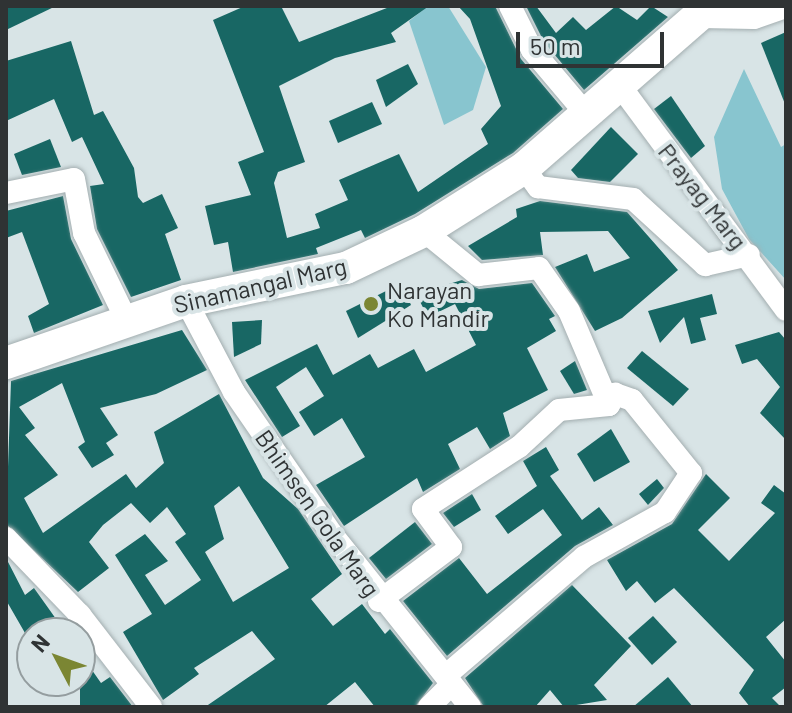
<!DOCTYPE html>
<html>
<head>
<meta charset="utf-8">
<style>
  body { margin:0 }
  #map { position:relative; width:792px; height:713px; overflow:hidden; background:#d8e4e6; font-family:Barlow,sans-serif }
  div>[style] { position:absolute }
  .green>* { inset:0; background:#88c5cf }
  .building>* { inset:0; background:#186764 }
  .roads { filter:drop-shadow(0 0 2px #a3aeb0) drop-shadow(0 0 2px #a3aeb0) }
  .street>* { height:22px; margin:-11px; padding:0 11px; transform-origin:11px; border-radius:11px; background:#fff }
  .secondary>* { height:32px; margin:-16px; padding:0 16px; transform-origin:16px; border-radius:16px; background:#fff }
  .dots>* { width:22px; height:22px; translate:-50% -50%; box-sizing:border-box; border:4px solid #d8e4e6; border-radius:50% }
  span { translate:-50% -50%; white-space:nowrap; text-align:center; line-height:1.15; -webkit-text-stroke:8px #d8e4e6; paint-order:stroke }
  .street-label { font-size:24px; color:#2f3334 }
  .poi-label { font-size:24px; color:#2f3334 }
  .left { translate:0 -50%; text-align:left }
  .frame { position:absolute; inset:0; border:8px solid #2f3334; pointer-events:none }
  .north { position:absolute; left:16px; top:617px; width:80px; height:80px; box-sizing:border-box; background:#d8e4e6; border:2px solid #949d9f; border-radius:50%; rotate:311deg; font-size:22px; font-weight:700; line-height:32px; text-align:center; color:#2f3334 }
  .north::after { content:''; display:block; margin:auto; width:28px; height:36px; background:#7b8633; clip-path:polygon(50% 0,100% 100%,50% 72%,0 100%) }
  .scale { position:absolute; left:516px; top:32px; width:148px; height:36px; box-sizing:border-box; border:4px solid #2f3334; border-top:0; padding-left:10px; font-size:24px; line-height:28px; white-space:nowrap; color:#2f3334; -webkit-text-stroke:6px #d8e4e6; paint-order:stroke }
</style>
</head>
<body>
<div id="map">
  <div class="green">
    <i style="clip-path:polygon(428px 6px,448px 6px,486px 67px,473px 110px,444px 125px,409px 21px)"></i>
    <i style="clip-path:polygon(744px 69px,781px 147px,786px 144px,786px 280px,749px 239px,722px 189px,714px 137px)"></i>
  </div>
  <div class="building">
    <i style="clip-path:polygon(6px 6px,56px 6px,6px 30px)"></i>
    <i style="clip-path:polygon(245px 6px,281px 6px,299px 42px,392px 6px,429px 6px,391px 33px,396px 42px,335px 58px,279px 86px,305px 162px,278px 172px,274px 183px,287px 238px,320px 228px,315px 214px,348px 200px,339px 180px,399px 154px,418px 192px,488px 144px,481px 129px,501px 106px,470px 19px,458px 6px,495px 6px,521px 59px,563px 109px,513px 153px,415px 214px,365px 238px,361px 230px,316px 248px,318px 254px,233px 272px,228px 242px,214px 245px,205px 206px,251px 195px,238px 162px,264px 152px,213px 20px)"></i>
    <i style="clip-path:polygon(526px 6px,536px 6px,556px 33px,573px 17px,586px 30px,616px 6px,637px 20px,651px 6px,668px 17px,584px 90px,544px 42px)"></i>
    <i style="clip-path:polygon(786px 32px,786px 103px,785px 104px,761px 43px)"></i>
    <i style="clip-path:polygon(71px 41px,94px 115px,103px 111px,134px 168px,138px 197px,143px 203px,162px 194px,178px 228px,165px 234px,181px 280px,131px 297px,97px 229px,90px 186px,104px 184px,82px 137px,72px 142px,54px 99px,6px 121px,6px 61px)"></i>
    <i style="clip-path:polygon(408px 64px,418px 84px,386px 107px,376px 80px)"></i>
    <i style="clip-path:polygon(671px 96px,705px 146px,691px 158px,654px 109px)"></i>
    <i style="clip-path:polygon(372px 102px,382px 124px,338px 143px,329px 121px)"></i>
    <i style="clip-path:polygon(611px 127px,638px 154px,610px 182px,578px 178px,571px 170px)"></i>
    <i style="clip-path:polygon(50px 139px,61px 167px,22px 175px,14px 154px)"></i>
    <i style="clip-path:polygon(63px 196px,71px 239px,103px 305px,34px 333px,28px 316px,49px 304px,22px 232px,6px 238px,6px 211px)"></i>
    <i style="clip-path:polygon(540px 201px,627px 212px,678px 270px,622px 318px,595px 331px,555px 267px,587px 254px,594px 272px,630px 258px,608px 231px,540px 232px,543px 255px,482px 260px,468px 246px,517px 217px,516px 209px)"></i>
    <i style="clip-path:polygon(462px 280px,479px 289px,532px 283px,555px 316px,549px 319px,556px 331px,527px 348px,548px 390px,503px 413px,510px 436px,490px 449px,477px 427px,448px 444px,460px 469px,423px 492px,417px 478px,344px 526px,316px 485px,365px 457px,342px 418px,314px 436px,299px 412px,324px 396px,306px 367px,276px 387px,300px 426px,282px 437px,245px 380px,317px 344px,333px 375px,370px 354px,378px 368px,414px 349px,426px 372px,476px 345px,455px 304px,428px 317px,416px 294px)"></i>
    <i style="clip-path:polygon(402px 283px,411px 305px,358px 338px,346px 311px)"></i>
    <i style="clip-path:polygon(712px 294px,717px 314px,700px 318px,706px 340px,691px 344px,684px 317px,660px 343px,648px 311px)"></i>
    <i style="clip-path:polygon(262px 320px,261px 344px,234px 357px,232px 322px)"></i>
    <i style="clip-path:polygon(evenodd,182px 330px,207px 370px,156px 394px,100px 408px,118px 435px,106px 443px,114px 455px,92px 468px,78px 447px,85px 442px,62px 383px,19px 407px,35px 428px,25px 435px,58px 475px,24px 498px,43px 533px,126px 474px,136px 488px,164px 463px,154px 432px,219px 394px,263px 478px,298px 509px,342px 574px,311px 599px,333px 626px,362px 604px,385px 634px,390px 629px,433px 683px,415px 707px,375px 707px,355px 682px,324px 707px,205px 707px,275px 659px,252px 631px,194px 668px,199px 674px,163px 700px,123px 632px,152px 614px,115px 555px,145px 534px,168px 561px,145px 575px,165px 605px,201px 580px,175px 542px,186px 534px,167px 507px,150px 523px,131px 503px,103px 525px,89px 542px,109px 568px,78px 592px,6px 524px,11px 381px,182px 330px,239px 486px,289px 568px,233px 602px,205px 552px,224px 539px,214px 506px,239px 486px)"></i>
    <i style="clip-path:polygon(779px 332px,786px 340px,786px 440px,760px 413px,780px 387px,757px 359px,742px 364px,735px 345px)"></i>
    <i style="clip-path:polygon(642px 351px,689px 389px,673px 406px,627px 368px)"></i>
    <i style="clip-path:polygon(575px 361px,587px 390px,574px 394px,560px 371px)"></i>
    <i style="clip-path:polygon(611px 429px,630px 462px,594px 482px,577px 454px)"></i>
    <i style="clip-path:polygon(546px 447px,559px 470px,550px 476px,582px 520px,599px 507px,613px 525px,575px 546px,447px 656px,403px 601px,459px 558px,487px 594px,562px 535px,543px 509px,508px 534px,495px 516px,537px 486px,523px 461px)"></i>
    <i style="clip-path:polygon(706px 474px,730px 498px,698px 530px,729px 561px,775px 513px,761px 503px,774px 485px,786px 494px,786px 619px,766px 637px,786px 662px,786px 687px,772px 698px,781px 707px,750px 707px,739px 693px,754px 670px,674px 588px,655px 603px,637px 581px,626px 591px,607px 560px,672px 524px)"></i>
    <i style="clip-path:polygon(657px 479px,664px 488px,648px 505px,639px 494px)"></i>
    <i style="clip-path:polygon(472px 494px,481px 510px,454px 527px,443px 513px)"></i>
    <i style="clip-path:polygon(415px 522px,432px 544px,386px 579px,369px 558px)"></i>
    <i style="clip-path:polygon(6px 558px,25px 595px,34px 588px,66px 633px,25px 633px,6px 600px)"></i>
    <i style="clip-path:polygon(572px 585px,631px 646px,594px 685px,607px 700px,564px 707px,550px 690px,535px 707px,484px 707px,465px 678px)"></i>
    <i style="clip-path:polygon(653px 616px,677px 642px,652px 665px,628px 638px)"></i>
    <i style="clip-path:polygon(80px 653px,101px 683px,110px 677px,133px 707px,80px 707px)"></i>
    <i style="clip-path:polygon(668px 677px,693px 707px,633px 707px)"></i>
  </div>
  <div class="roads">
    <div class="street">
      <i style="left:510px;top:6px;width:49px;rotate:63.4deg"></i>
      <i style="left:532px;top:50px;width:84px;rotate:49.8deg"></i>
      <i style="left:701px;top:17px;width:53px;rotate:1.1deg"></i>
      <i style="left:754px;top:18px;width:34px;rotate:-19deg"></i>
      <i style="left:618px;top:83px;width:282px;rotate:53.5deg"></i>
      <i style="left:524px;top:168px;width:24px;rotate:54deg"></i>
      <i style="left:538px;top:187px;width:96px;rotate:7.2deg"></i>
      <i style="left:633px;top:199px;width:98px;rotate:42.5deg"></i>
      <i style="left:705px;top:265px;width:45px;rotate:-12.8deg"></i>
      <i style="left:6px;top:193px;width:69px;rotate:-11.6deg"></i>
      <i style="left:74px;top:179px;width:55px;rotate:79.5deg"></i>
      <i style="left:84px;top:233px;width:96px;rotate:64deg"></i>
      <i style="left:424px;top:231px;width:70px;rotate:39.2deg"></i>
      <i style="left:478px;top:275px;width:61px;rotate:-6.5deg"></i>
      <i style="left:539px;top:268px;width:52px;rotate:55.1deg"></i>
      <i style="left:569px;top:311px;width:102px;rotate:66.9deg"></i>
      <i style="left:609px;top:405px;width:13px;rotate:-61deg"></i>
      <i style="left:615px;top:394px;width:18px;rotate:19deg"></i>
      <i style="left:632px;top:400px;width:94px;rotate:51.1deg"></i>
      <i style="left:691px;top:473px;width:47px;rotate:123.7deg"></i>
      <i style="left:665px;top:512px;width:93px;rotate:150.9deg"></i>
      <i style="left:584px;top:557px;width:177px;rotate:139.4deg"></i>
      <i style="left:186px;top:301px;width:103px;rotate:62.2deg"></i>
      <i style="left:234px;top:392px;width:173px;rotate:55.4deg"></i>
      <i style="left:332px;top:534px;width:221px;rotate:51.4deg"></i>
      <i style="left:6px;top:538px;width:107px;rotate:46.1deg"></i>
      <i style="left:80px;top:615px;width:116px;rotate:52.3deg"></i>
      <i style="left:379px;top:601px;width:90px;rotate:-36.9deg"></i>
      <i style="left:451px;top:547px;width:47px;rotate:-126.4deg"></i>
      <i style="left:423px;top:509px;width:114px;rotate:-32.9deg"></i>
      <i style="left:519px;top:447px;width:54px;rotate:-42.8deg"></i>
      <i style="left:559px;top:410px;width:50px;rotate:-5.7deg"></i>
      <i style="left:429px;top:707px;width:30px;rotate:-45deg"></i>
    </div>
    <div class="secondary">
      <i style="left:6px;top:363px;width:190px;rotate:-19deg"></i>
      <i style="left:186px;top:301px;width:163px;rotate:-11.7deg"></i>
      <i style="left:346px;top:268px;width:86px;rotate:-25.4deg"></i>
      <i style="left:424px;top:231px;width:118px;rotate:-32.2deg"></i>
      <i style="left:524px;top:168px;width:247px;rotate:-41.1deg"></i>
    </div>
  </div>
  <div class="dots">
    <i style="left:371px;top:304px;background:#7b8633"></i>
  </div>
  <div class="street-label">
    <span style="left:703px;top:196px;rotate:52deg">Prayag Marg</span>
    <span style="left:260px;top:285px;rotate:-13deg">Sinamangal Marg</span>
    <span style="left:318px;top:513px;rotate:55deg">Bhimsen Gola Marg</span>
  </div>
  <div class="poi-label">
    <span class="left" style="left:387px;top:304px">Narayan<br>Ko Mandir</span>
  </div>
  <div class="frame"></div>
  <div class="north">N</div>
  <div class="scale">50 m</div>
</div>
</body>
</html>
